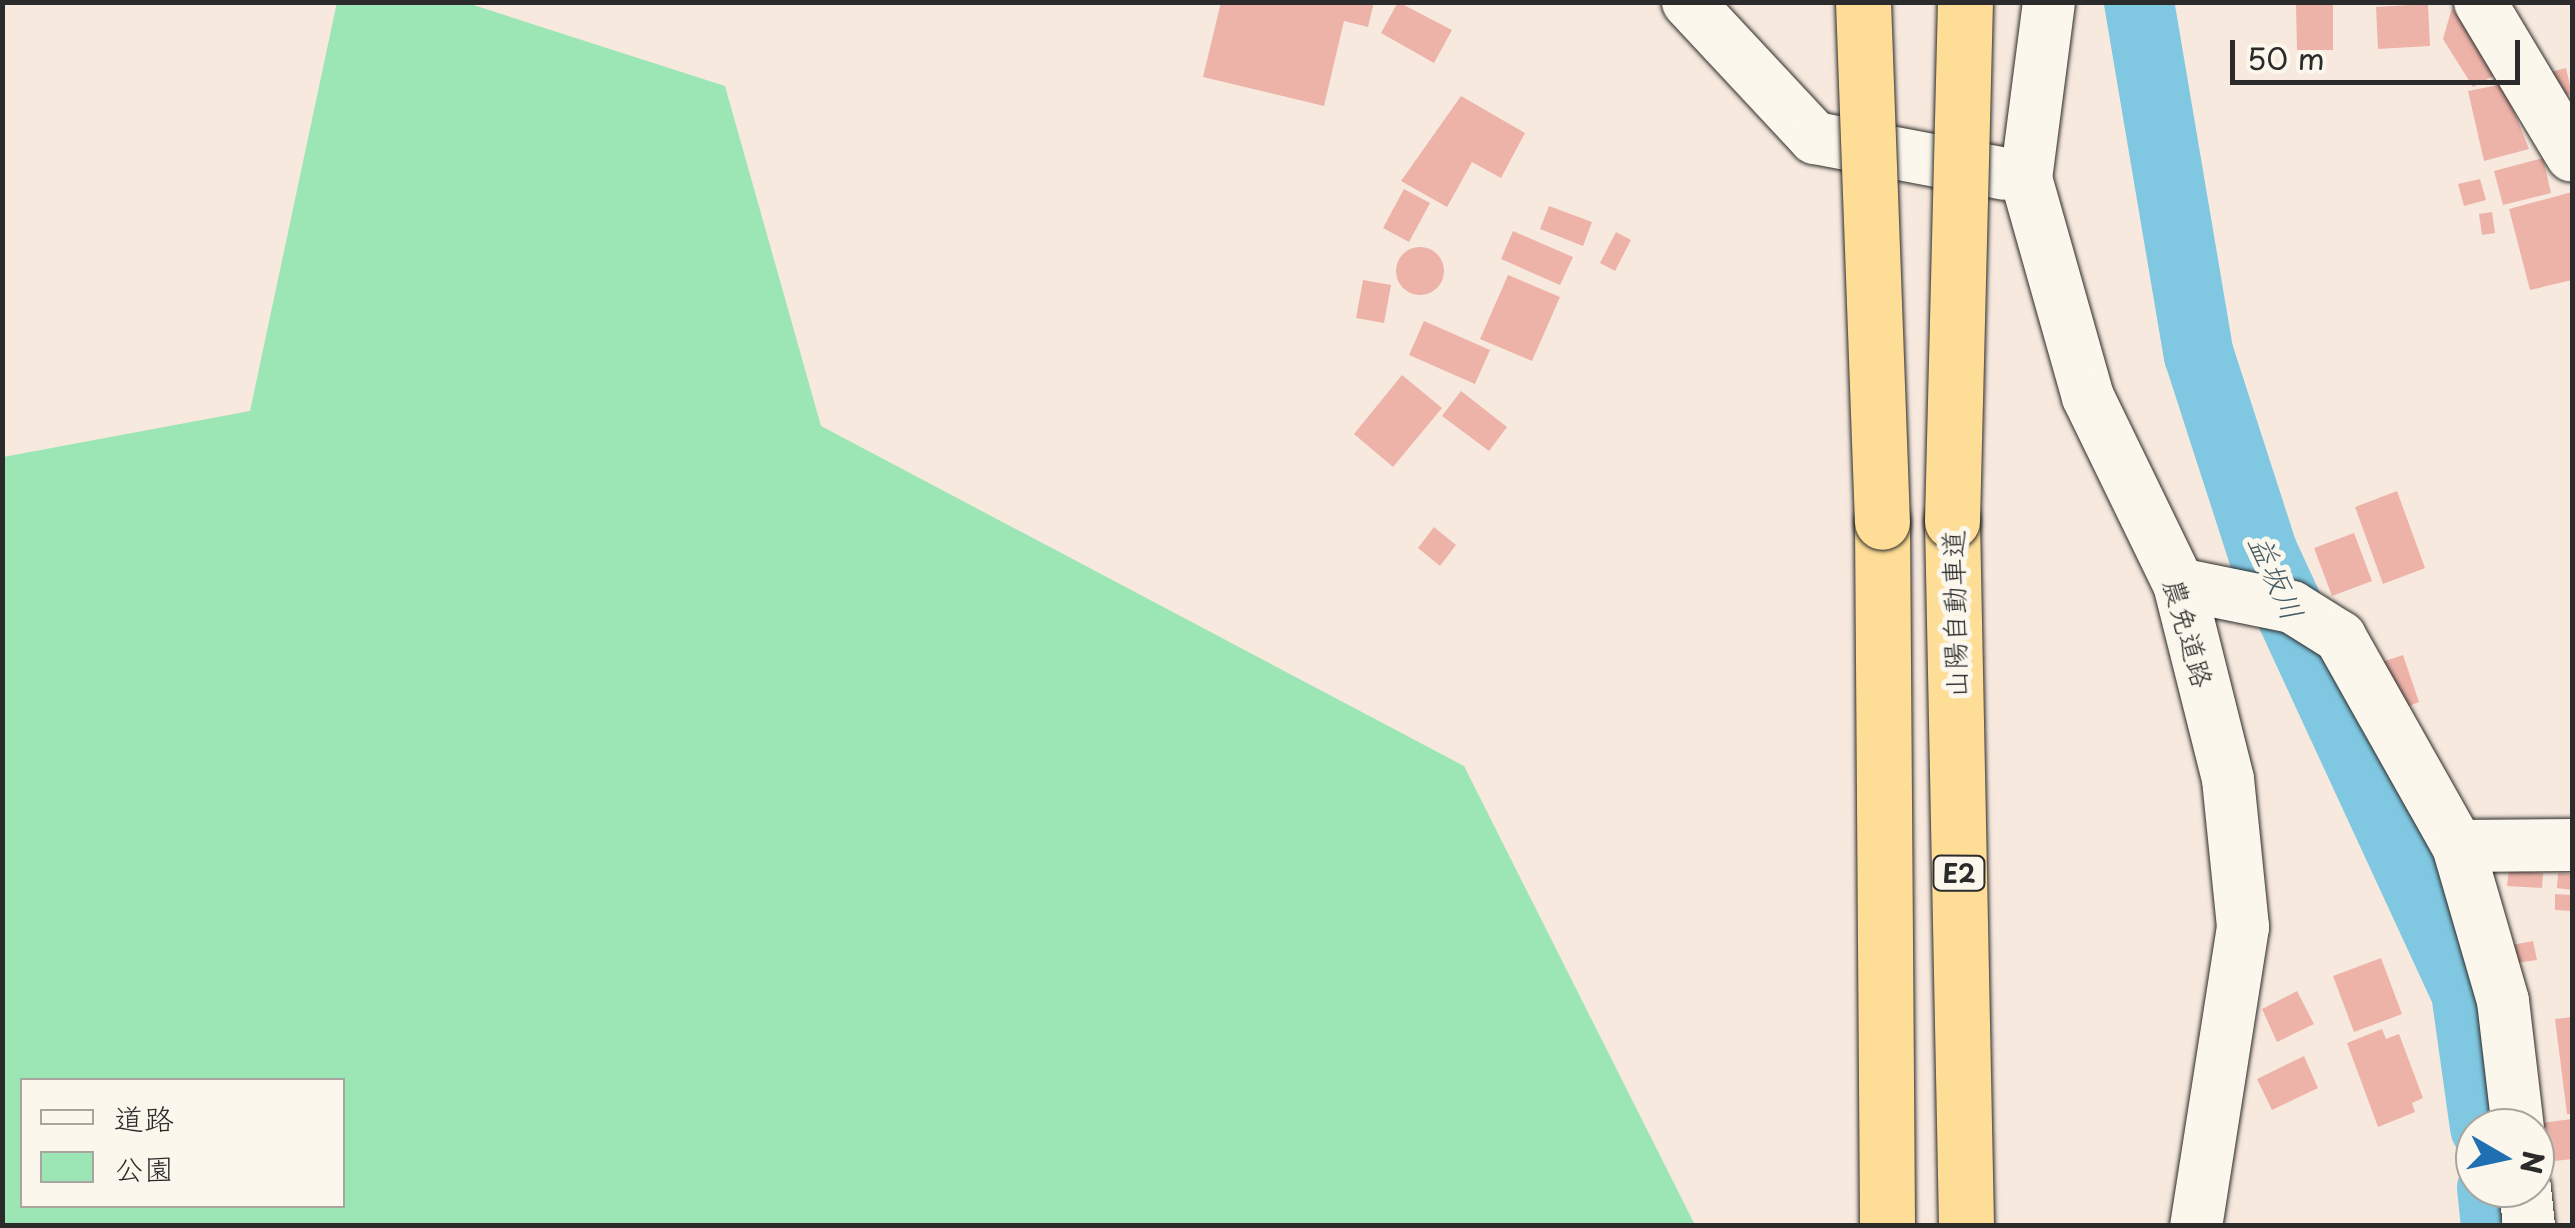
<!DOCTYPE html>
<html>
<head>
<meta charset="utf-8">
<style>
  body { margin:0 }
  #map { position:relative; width:2575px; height:1228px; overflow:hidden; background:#f8e9de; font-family:"Playpen Sans","Klee One",sans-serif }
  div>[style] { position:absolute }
  .green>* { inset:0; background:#9ce5b5 }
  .river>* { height:70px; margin:-35px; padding:0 35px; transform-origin:35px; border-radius:35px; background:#80c8e1 }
  .building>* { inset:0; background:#edb3a8 }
  .round { border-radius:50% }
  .roads { filter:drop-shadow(0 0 2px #2b2b2b) drop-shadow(0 0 2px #2b2b2b) }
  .minor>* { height:52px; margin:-26px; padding:0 26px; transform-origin:26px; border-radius:26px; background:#fbf7ec }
  .highway>* { height:55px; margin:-27.5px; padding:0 27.5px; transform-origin:27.5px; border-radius:27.5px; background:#fedd96 }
  .bridges { filter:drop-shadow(0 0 2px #2b2b2b) drop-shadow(0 0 2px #2b2b2b) }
  .highway-bridge>* { height:55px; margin:-27.5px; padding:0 27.5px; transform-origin:27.5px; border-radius:27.5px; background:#fedd96 }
  span { translate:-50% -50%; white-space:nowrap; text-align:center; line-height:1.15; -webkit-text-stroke:10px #fbf7ec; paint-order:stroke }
  .shield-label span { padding:2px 8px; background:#fbf7ec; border:2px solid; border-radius:8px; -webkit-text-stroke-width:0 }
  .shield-label { font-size:25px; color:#2b2b2b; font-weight:700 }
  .street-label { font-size:28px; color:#2b2b2b }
  .water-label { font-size:30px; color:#445a62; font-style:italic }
  .frame { position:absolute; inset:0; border:5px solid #2b2b2b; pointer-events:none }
  .legend { position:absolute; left:20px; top:1078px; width:325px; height:130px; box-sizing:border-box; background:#fbf7ec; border:2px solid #a8a59f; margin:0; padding:12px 18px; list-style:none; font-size:30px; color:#2b2b2b }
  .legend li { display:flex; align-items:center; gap:20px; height:50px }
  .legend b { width:50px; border:2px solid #a8a59f }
  .north { position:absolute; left:2455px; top:1108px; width:100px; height:100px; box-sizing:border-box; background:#fbf7ec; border:2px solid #a8a59f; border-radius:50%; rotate:99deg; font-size:28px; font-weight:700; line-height:40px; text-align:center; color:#2b2b2b }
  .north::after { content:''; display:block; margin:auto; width:35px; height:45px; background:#1f6fb2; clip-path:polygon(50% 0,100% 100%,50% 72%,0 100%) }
  .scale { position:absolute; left:2230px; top:40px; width:290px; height:45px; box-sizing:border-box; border:5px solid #2b2b2b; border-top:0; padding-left:12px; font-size:30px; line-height:35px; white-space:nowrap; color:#2b2b2b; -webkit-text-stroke:8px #fbf7ec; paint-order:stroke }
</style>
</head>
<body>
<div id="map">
  <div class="green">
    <i style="clip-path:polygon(evenodd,337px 2px,467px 3px,725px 86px,821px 426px,1464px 766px,1695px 1225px,3px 1225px,3px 457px,250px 411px,337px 2px,22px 1080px,342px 1080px,342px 1206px,22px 1206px,22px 1080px)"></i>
  </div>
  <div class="river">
    <i style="left:2139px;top:2px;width:358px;rotate:80.4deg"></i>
    <i style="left:2199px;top:355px;width:208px;rotate:72.1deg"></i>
    <i style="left:2263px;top:553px;width:484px;rotate:65.2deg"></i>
    <i style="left:2466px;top:992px;width:137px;rotate:82deg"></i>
    <i style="left:2492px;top:1188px;width:38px;rotate:84deg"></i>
  </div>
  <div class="building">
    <i style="clip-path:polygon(1221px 2px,1374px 2px,1368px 27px,1344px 21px,1324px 106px,1203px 77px)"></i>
    <i style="clip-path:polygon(1398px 2px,1452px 30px,1434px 63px,1381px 33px)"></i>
    <i style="clip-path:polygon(2428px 4px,2430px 46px,2378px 49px,2376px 7px)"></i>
    <i style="clip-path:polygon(2296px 5px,2333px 5px,2333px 50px,2297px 50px)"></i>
    <i style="clip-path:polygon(2452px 8px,2497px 74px,2473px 87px,2443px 39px)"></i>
    <i style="clip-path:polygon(2566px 68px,2572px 94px,2550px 99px,2543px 74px)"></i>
    <i style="clip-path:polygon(2503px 84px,2529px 149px,2484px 161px,2468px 91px)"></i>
    <i style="clip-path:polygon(1461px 96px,1525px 133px,1501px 178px,1472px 162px,1447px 207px,1401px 181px)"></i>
    <i style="clip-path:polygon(2543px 158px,2551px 193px,2503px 205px,2494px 171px)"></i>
    <i style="clip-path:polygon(2480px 179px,2486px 200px,2464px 206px,2458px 184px)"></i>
    <i style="clip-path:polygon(1404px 189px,1430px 203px,1409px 242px,1383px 228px)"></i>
    <i style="clip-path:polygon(2572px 192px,2572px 280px,2530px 290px,2509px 209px)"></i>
    <i style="clip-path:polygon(1549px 206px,1592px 222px,1583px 246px,1540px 229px)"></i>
    <i style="clip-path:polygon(2492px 212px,2495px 233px,2482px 235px,2479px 214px)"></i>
    <i style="clip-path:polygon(1513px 231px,1573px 257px,1560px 285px,1501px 259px)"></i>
    <i style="clip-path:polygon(1616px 232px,1631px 240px,1615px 271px,1600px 263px)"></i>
    <i class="round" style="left:1396px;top:247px;width:48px;height:48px"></i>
    <i style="clip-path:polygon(1508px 275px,1560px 297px,1532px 361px,1480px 339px)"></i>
    <i style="clip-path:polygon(1363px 280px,1391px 285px,1384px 323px,1356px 318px)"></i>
    <i style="clip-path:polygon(1424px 321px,1490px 350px,1475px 384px,1409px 355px)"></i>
    <i style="clip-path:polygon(1402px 375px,1442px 408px,1393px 467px,1354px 434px)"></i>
    <i style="clip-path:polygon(1461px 391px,1507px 427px,1489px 451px,1442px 416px)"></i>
    <i style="clip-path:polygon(2397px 491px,2425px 568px,2383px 584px,2355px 507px)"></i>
    <i style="clip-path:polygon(1434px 527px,1456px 545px,1440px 566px,1418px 548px)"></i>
    <i style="clip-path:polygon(2354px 533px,2372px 581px,2332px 596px,2314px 548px)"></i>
    <i style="clip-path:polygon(2403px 655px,2419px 702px,2396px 711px,2379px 663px)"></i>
    <i style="clip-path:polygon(2509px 870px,2543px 873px,2542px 888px,2507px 886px)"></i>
    <i style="clip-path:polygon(2558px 873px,2572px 874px,2572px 890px,2557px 888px)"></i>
    <i style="clip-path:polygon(2555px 894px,2572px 895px,2572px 911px,2555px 910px)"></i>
    <i style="clip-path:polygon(2533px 941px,2537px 960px,2515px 963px,2512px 945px)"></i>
    <i style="clip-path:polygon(2381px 958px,2402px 1014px,2354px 1032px,2333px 976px)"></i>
    <i style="clip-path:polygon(2297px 991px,2314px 1024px,2277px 1042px,2262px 1009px)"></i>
    <i style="clip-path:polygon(2572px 1017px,2572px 1114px,2567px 1114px,2555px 1019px)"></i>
    <i style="clip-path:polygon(2382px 1029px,2386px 1039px,2399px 1034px,2423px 1098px,2412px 1103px,2415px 1112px,2378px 1127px,2347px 1043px)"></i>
    <i style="clip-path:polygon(2304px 1056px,2318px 1088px,2272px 1110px,2257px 1079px)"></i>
    <i style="clip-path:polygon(2572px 1119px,2572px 1159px,2546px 1162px,2541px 1123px)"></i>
  </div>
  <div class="roads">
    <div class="minor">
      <i style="left:1688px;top:2px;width:186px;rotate:47deg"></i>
      <i style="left:1815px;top:138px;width:193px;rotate:10.7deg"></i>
      <i style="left:2049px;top:2px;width:177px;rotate:97.4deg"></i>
      <i style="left:2026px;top:178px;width:228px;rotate:74.2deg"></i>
      <i style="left:2088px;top:397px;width:208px;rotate:64.1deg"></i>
      <i style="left:2179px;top:584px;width:201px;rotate:75.9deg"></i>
      <i style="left:2228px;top:779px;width:149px;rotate:84.2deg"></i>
      <i style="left:2243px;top:927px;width:303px;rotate:98.9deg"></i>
      <i style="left:2480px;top:2px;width:179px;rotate:59.1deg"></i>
      <i style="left:2179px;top:584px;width:115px;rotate:11.5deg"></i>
      <i style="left:2292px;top:607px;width:57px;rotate:32deg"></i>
      <i style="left:2340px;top:637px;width:240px;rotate:60.6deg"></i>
      <i style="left:2458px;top:846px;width:114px;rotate:-0.5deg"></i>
      <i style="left:2458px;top:846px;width:161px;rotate:73.8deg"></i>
      <i style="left:2503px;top:1001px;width:128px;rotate:83.3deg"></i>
      <i style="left:2525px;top:1188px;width:38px;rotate:84deg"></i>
    </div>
    <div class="highway">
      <i style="left:1952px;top:521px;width:705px;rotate:88.86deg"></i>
      <i style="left:1882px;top:522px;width:704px;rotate:89.59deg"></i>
    </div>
  </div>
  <div class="bridges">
    <div class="highway-bridge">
      <i style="left:1863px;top:2px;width:520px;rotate:87.91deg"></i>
      <i style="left:1952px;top:521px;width:519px;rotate:-88.57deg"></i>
    </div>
  </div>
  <div class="shield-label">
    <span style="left:1959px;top:873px">E2</span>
  </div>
  <div class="street-label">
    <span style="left:1954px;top:614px;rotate:-91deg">山陽自動車道</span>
    <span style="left:2189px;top:633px;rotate:74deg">農免道路</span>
  </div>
  <div class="water-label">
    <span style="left:2277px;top:577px;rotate:66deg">益坂川</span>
  </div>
  <div class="frame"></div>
  <ul class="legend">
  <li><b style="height:12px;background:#fbf7ec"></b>道路</li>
  <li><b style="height:28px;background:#9ce5b5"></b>公園</li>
  </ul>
  <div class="north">N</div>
  <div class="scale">50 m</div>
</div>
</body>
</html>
